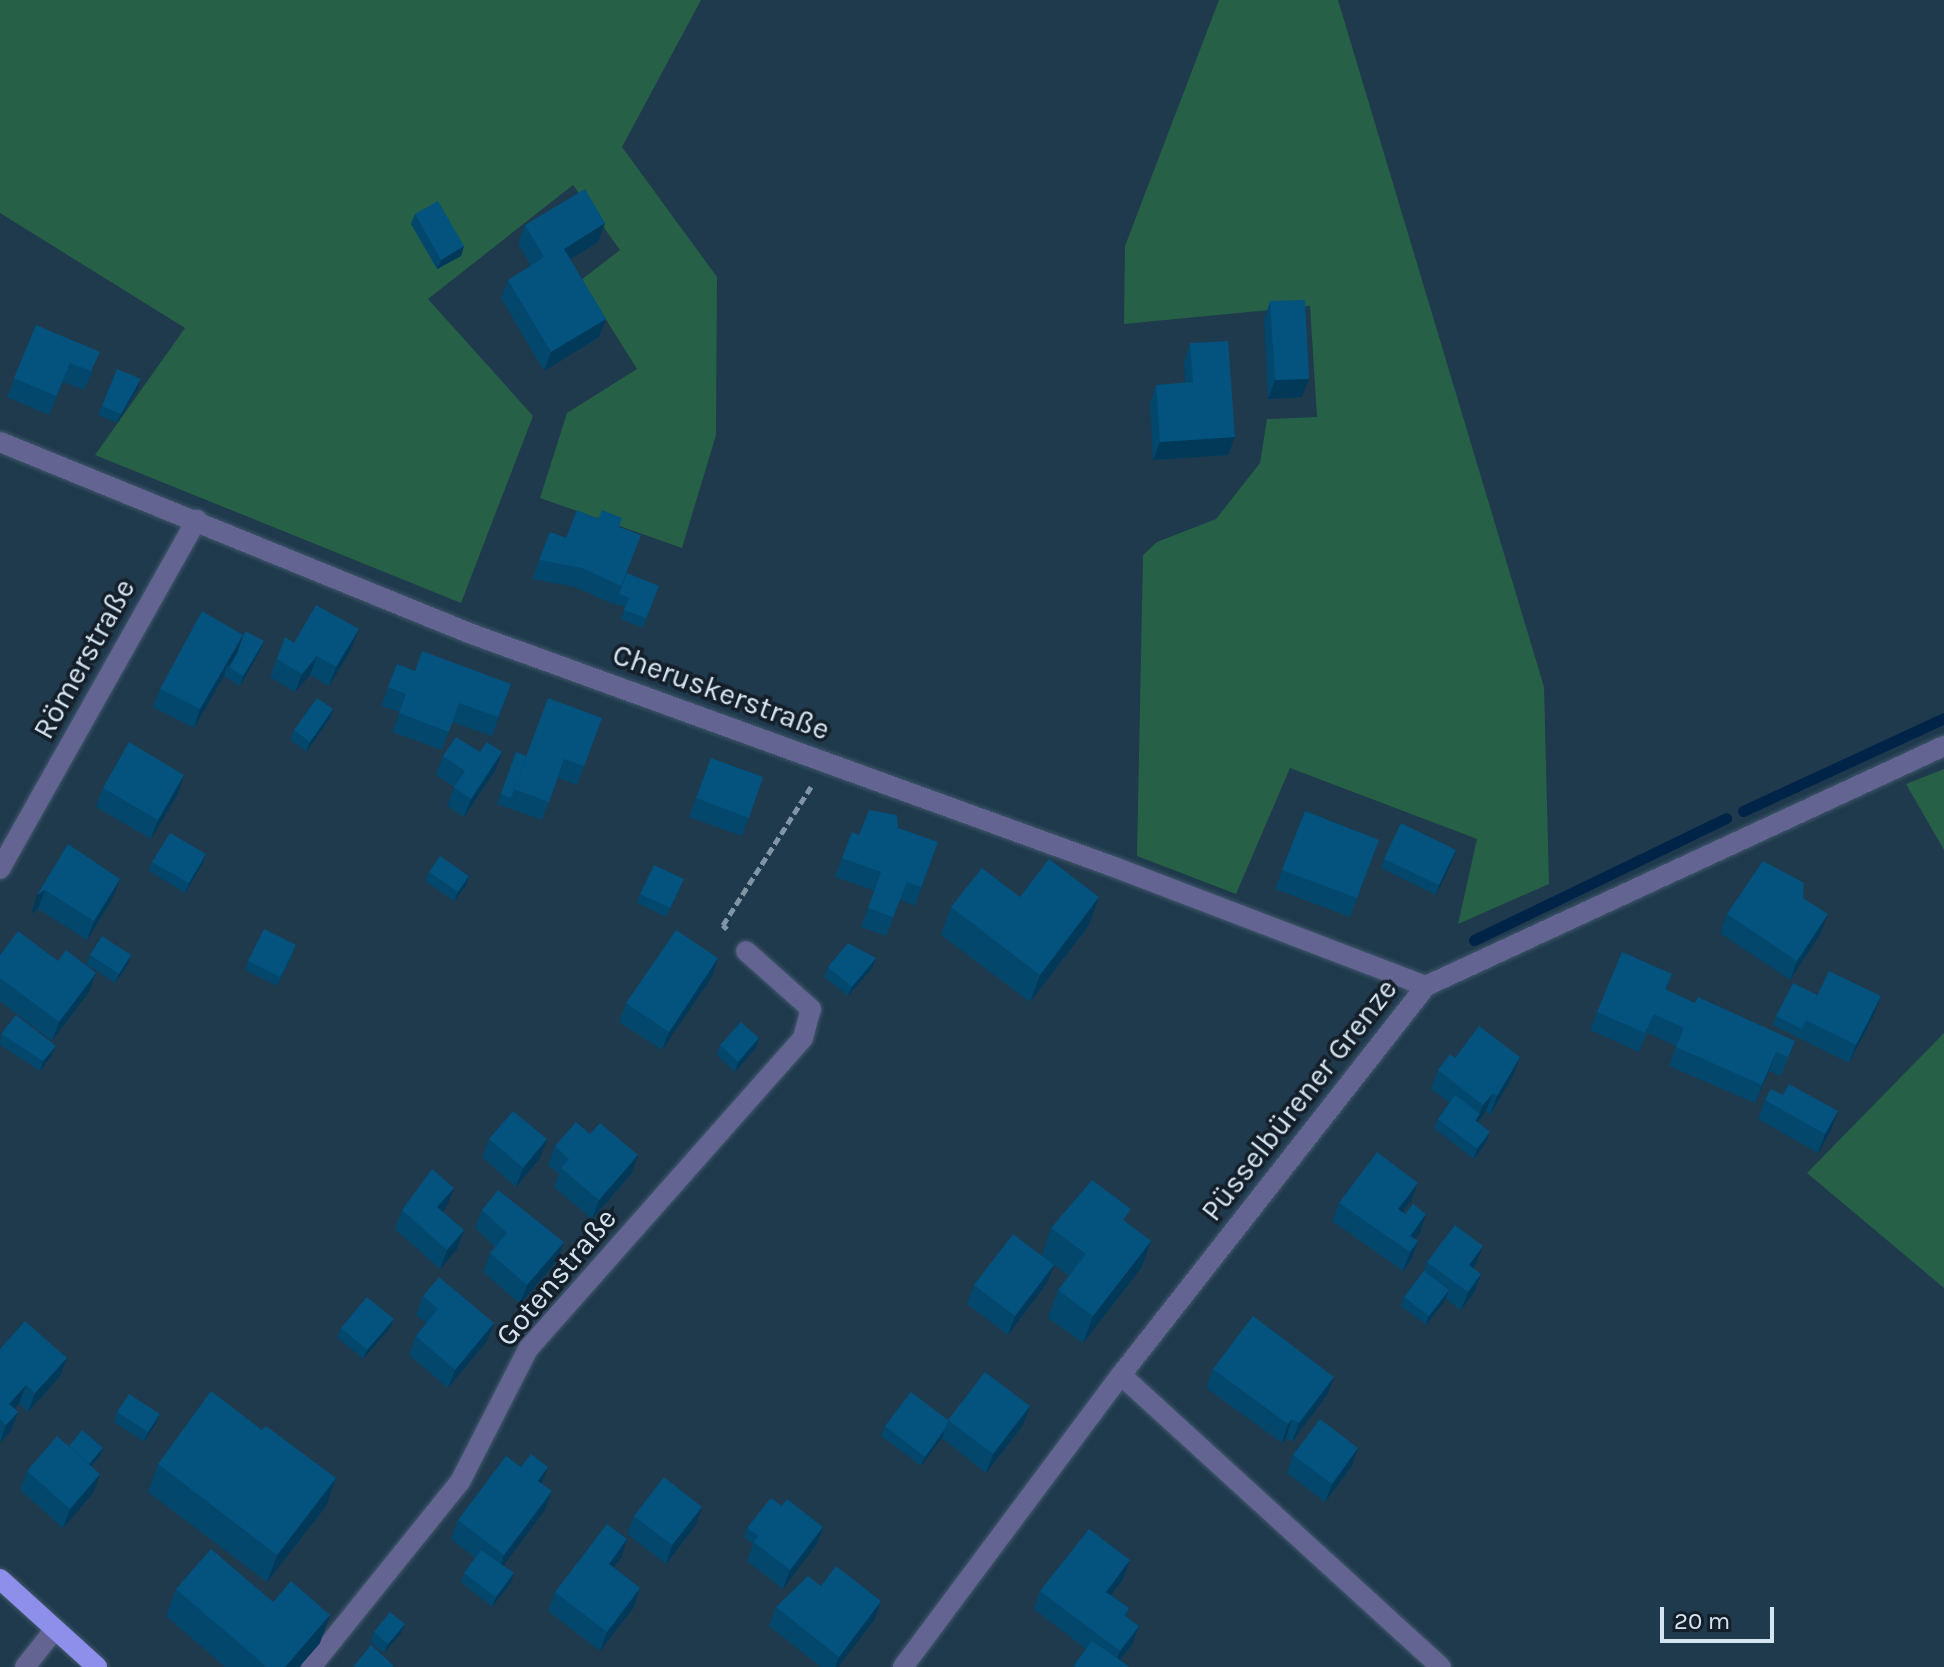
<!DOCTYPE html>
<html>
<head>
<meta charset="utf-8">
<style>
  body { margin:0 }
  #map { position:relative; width:1944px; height:1667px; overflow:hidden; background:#1f394d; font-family:Karla,sans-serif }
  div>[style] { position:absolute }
  .green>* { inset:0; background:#266047 }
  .stream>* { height:11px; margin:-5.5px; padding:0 5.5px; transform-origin:5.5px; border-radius:5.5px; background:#002448 }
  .path>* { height:5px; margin-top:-2.5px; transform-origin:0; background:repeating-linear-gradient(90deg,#8195a6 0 8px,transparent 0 12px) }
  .roads { filter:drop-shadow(0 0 2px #40586b) drop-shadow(0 0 2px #40586b) }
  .minor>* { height:20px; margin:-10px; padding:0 10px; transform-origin:10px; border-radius:10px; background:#636492 }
  .major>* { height:20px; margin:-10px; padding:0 10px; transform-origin:10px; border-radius:10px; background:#8e8feb }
  .wall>* { inset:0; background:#03476c }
  .shaded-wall>* { inset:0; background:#033958 }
  .building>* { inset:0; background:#04527e }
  span { translate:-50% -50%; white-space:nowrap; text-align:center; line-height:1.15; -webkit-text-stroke:7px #141f29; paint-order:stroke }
  .street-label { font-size:30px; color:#d4e4f1 }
  .scale { position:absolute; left:1660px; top:1607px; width:114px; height:36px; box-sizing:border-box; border:4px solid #d4e4f1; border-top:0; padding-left:10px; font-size:24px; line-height:28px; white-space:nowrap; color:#d4e4f1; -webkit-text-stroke:6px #141f29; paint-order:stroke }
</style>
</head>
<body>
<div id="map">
  <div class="green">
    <i style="clip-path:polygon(0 0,701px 0,622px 147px,717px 277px,716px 435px,682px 548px,540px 498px,567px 413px,637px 369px,581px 280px,620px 250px,573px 185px,428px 299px,533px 416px,461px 603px,95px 455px,185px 328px,0 213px)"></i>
    <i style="clip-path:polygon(1219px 0,1338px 0,1544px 687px,1549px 884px,1458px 924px,1477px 839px,1290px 768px,1236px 894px,1137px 856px,1143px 555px,1157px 542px,1216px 519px,1260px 463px,1267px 419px,1317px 417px,1310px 306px,1124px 324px,1125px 246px)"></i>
    <i style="clip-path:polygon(1944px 769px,1944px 850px,1906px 784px)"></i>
    <i style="clip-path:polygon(1944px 1033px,1944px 1288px,1807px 1173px)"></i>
  </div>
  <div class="stream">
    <i style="left:1743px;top:811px;width:221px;rotate:-24.8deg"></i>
    <i style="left:1474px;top:940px;width:280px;rotate:-25.8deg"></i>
  </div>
  <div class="path">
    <i style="left:727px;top:929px;width:6px;rotate:-135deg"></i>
    <i style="left:723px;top:925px;width:164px;rotate:-57.5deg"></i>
  </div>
  <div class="roads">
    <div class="minor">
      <i style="left:0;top:442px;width:506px;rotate:22.16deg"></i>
      <i style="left:469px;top:633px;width:686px;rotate:19.94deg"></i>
      <i style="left:1114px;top:867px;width:334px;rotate:20.9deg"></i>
      <i style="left:0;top:869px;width:401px;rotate:-60.6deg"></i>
      <i style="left:1121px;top:1375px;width:433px;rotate:42.4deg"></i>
      <i style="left:25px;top:1667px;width:48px;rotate:-51.7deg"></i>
      <i style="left:311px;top:1667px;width:238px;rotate:-51.2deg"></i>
      <i style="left:460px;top:1482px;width:149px;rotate:-62.9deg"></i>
      <i style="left:528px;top:1349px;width:415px;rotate:-48.5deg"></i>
      <i style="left:803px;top:1038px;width:30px;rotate:-75deg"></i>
      <i style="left:811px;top:1009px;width:87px;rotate:-138.3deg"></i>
      <i style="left:903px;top:1667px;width:364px;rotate:-53.3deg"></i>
      <i style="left:1121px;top:1375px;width:494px;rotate:-51.9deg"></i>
      <i style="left:1426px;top:986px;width:571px;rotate:-24.86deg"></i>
    </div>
    <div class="major">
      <i style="left:0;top:1579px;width:131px;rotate:42.2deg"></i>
    </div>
  </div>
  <div class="wall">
    <i style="clip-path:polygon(415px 214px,464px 246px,461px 256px,437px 269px,411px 224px)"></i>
    <i style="clip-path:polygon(605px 223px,598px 242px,570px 259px,606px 319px,599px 337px,544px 371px,501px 298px,508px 280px,531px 266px,518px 244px,525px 225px)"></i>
    <i style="clip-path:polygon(1270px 301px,1302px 397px,1268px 399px,1264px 320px)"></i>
    <i style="clip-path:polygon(36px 325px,93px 371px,84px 390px,63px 382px,49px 415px,7px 397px)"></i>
    <i style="clip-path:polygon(1190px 343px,1228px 455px,1153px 460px,1150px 404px,1156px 385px,1185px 383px,1184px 362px)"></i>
    <i style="clip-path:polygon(117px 369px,138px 388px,117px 423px,98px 415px)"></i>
    <i style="clip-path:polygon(619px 527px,627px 574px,659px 586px,643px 628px,621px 619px,625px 607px,615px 604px,615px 605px,575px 587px,532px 579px,550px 532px,566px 538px)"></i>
    <i style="clip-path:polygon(285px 637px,294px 643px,352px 648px,329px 686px,310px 675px,295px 692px,270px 677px)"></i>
    <i style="clip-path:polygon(264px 641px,260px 651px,240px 686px,224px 676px,194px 728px,153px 707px,160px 689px)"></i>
    <i style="clip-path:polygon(397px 664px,415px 671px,511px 684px,492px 736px,452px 722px,442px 750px,392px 732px,400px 712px,381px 706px)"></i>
    <i style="clip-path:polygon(333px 709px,330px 718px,306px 752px,290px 739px,294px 730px)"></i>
    <i style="clip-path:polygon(602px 718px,577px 785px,558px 778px,542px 820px,497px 804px,516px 752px,526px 756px)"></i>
    <i style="clip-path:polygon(443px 756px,495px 771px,464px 817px,447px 806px,454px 787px,436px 775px)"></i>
    <i style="clip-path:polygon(711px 758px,763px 777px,742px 836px,689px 817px)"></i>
    <i style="clip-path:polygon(103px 788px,178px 794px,151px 839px,96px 807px)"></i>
    <i style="clip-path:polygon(1305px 811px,1379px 840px,1350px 917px,1275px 889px)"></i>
    <i style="clip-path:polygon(898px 828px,938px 842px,915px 906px,900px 900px,886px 936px,861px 927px,875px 891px,835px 877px,852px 832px,859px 835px)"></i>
    <i style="clip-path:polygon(68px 844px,113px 898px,87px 940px,38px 909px,31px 914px)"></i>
    <i style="clip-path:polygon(1456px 850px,1436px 895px,1381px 868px,1384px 859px)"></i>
    <i style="clip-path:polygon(152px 862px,203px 863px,185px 893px,149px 871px)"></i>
    <i style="clip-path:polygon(429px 872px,469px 876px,466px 885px,454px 901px,425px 881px)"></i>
    <i style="clip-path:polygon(680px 889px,666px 917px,637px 903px,640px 894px)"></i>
    <i style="clip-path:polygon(1020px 897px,1089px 925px,1030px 1002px,941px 935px,951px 907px)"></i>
    <i style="clip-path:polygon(1803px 898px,1821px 933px,1790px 980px,1720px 933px,1727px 914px)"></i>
    <i style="clip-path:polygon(293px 954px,277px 986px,245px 970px,248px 961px)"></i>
    <i style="clip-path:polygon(0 955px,58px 961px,96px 973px,89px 992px,52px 1041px,0 1001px)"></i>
    <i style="clip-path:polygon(90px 955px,131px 955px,128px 964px,115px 983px,86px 964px)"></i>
    <i style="clip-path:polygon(718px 958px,712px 977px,662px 1050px,619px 1022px,626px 1003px)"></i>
    <i style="clip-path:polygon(876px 958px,872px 968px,848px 996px,824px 977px,828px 967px)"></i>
    <i style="clip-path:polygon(1672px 974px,1666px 990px,1695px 1003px,1795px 1041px,1781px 1076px,1769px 1071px,1755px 1103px,1669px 1066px,1676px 1046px,1647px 1033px,1639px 1052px,1590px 1030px,1597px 1012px)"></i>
    <i style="clip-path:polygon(1817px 995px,1874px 1015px,1849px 1063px,1773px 1025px,1776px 1016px)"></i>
    <i style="clip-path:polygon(1px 1034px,52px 1055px,40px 1071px,0 1045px)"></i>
    <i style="clip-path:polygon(720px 1045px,756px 1048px,735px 1072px,717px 1055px)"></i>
    <i style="clip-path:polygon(1520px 1057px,1513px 1076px,1490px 1115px,1486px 1111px,1478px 1122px,1487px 1141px,1474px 1159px,1434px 1128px,1438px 1119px,1450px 1103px,1431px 1089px,1438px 1070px,1455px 1058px)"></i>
    <i style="clip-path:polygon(1783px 1095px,1831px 1130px,1818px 1153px,1758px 1119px,1765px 1100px)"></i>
    <i style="clip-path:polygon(489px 1139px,540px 1158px,516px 1187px,482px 1157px)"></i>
    <i style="clip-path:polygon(555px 1146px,631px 1174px,592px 1219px,554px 1187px,559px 1174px,548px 1165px)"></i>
    <i style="clip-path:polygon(454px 1188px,447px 1206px,442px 1211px,464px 1230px,457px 1249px,440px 1269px,395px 1229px,402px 1210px)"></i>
    <i style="clip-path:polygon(1411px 1201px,1403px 1212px,1405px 1214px,1426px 1214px,1420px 1233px,1415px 1239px,1418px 1241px,1411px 1260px,1403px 1271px,1332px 1221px,1339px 1203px)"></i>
    <i style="clip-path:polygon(482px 1210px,557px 1261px,520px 1304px,483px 1272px,490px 1253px,495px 1247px,475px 1228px)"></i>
    <i style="clip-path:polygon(1126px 1222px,1151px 1241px,1141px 1268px,1083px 1343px,1048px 1318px,1058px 1290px,1069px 1276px,1054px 1265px,1047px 1283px,1008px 1335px,967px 1304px,974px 1285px,1042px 1255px,1051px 1228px)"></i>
    <i style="clip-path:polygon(1427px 1262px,1476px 1264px,1473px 1268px,1481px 1274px,1474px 1293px,1461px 1310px,1446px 1299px,1426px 1325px,1401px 1306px,1404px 1297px,1424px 1271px)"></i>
    <i style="clip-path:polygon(423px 1296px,487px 1341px,448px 1388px,409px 1355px,416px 1336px,426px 1323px,416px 1315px)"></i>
    <i style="clip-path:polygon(341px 1328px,390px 1328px,363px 1359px,337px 1337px)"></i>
    <i style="clip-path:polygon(0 1349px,67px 1358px,60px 1376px,28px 1412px,19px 1403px,14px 1409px,18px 1412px,11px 1431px,0 1443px)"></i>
    <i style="clip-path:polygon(1213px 1369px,1334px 1377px,1327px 1395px,1292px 1442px,1286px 1438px,1282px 1443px,1206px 1388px)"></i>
    <i style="clip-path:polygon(1030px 1406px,1023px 1425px,986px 1473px,942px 1438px,921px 1466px,881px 1436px,885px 1426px,948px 1420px)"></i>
    <i style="clip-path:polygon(117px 1412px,156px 1423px,144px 1442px,114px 1422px)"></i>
    <i style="clip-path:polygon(262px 1430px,336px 1478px,326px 1506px,267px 1582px,148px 1492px,158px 1464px)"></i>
    <i style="clip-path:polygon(69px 1446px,103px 1448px,99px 1457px,92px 1466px,94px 1492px,63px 1528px,20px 1490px,27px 1471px)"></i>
    <i style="clip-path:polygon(1293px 1455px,1352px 1466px,1325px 1502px,1287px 1473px)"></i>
    <i style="clip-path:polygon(542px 1484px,545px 1510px,503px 1565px,514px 1573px,511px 1582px,492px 1607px,461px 1582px,464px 1573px,475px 1558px,451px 1539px,458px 1520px)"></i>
    <i style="clip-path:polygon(782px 1506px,823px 1527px,816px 1545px,783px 1589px,747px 1561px,753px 1544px,744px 1537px,747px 1528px)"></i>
    <i style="clip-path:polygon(634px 1516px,695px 1526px,666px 1564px,627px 1534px)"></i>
    <i style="clip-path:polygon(627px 1539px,621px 1558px,614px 1567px,640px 1588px,634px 1607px,600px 1651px,548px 1611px,555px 1592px)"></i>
    <i style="clip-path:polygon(1123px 1579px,1111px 1595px,1129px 1608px,1126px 1617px,1139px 1626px,1132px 1645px,1120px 1660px,1130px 1667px,1073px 1667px,1086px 1649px,1034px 1609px,1040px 1591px)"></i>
    <i style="clip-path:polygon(821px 1586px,881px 1601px,875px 1619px,838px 1667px,821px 1667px,769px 1626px,776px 1607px)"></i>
    <i style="clip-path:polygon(176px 1589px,320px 1643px,299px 1667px,225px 1667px,166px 1616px)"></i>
    <i style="clip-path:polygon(405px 1624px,401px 1633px,384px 1653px,370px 1642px,374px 1632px)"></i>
  </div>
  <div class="shaded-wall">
    <i style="clip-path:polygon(605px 223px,598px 242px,557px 267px,564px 249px)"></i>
    <i style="clip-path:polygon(464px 246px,461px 256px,437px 269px,441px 260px)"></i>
    <i style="clip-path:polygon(606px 319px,599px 337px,544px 371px,551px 352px)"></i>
    <i style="clip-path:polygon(141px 379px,138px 388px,117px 423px,121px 414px)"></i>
    <i style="clip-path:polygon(1309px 379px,1302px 397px,1268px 399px,1275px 380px)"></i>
    <i style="clip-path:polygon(1235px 437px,1228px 455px,1153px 460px,1160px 442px)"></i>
    <i style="clip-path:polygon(359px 629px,352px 648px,329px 686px,336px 667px)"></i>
    <i style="clip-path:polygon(243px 635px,237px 654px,229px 667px,227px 666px,224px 676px,194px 728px,200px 709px)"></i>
    <i style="clip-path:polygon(264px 641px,260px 651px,240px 686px,243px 676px)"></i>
    <i style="clip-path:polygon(317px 656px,310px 675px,295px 692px,302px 674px)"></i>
    <i style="clip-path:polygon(333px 709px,330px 718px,306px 752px,310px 742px)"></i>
    <i style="clip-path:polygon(502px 752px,495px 771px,464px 817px,471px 799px)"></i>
    <i style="clip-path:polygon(184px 775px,178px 794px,151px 839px,158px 820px)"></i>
    <i style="clip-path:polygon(1456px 850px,1453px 859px,1436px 895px,1439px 885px)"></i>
    <i style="clip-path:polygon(206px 854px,203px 863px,185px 893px,189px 883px)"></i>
    <i style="clip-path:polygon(469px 876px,466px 885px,454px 901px,458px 892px)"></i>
    <i style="clip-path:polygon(120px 879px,113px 898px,87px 940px,94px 921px)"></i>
    <i style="clip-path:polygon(45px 890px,38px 909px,31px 914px,37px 895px)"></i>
    <i style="clip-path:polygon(1099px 897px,1089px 925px,1030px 1002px,1040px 975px)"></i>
    <i style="clip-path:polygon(1828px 914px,1821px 933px,1790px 980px,1797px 961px)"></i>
    <i style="clip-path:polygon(131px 955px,128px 964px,115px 983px,119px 974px)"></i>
    <i style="clip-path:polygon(718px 958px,712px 977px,662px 1050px,669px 1032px)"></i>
    <i style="clip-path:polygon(876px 958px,872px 968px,848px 996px,852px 987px)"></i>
    <i style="clip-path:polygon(96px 973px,89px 992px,52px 1041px,59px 1022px)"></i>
    <i style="clip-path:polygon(1881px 996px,1874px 1015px,1849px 1063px,1856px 1045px)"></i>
    <i style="clip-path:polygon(759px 1038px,756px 1048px,735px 1072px,738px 1062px)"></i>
    <i style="clip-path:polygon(56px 1046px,52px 1055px,40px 1071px,43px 1061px)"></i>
    <i style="clip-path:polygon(1776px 1052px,1769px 1071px,1755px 1103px,1762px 1085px)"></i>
    <i style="clip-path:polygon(1520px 1057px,1513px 1076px,1490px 1115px,1497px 1096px)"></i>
    <i style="clip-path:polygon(1493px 1093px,1486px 1111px,1472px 1130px,1483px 1105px)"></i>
    <i style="clip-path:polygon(1838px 1111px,1831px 1130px,1818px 1153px,1825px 1134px)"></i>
    <i style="clip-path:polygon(1490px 1132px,1487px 1141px,1474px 1159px,1477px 1149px)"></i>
    <i style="clip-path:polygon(547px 1139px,540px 1158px,516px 1187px,523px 1168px)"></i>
    <i style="clip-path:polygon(638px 1155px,631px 1174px,592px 1219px,599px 1200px)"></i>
    <i style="clip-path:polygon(1418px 1183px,1411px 1201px,1391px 1227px,1398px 1209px)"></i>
    <i style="clip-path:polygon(454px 1188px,447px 1206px,430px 1226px,437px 1207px)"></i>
    <i style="clip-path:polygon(1426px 1214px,1420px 1233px,1407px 1250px,1410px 1236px)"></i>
    <i style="clip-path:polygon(464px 1230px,457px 1249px,440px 1269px,447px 1250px)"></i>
    <i style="clip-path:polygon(1151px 1241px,1141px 1268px,1083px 1343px,1093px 1316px)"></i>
    <i style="clip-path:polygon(1418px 1241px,1411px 1260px,1403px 1271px,1410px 1252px)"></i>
    <i style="clip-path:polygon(564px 1242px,557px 1261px,520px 1304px,527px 1285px)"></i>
    <i style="clip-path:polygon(1483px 1246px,1476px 1264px,1462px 1283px,1469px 1265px)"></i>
    <i style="clip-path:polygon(1054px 1265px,1047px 1283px,1008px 1335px,1015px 1316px)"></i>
    <i style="clip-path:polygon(1481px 1274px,1474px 1293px,1461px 1310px,1468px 1292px)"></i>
    <i style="clip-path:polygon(1449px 1290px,1446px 1299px,1426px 1325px,1429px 1316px)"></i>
    <i style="clip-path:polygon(394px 1319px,390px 1328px,363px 1359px,367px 1350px)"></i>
    <i style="clip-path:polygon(494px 1323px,487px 1341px,448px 1388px,455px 1370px)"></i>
    <i style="clip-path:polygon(67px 1358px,60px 1376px,28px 1412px,35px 1393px)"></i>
    <i style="clip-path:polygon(1334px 1377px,1327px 1395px,1292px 1442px,1299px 1423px)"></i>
    <i style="clip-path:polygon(26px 1385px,19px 1403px,2px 1423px,9px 1404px)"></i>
    <i style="clip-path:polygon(1030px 1406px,1023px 1425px,986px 1473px,993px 1454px)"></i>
    <i style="clip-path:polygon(18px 1412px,11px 1431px,0 1443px,6px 1425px)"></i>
    <i style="clip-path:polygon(160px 1414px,156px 1423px,144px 1442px,148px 1432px)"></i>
    <i style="clip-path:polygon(1292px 1419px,1286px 1438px,1282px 1443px,1288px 1424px)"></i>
    <i style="clip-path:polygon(945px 1429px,942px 1438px,921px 1466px,925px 1457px)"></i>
    <i style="clip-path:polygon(103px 1448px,99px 1457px,79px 1480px,83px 1471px)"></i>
    <i style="clip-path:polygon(1358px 1448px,1352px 1466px,1325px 1502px,1332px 1484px)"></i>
    <i style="clip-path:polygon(548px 1467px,541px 1485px,538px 1481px)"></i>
    <i style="clip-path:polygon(100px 1474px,94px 1492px,63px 1528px,70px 1509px)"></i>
    <i style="clip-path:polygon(336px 1478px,326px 1506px,267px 1582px,277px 1555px)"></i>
    <i style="clip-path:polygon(552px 1491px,545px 1510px,497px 1574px,504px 1555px)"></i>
    <i style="clip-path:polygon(702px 1507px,695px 1526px,666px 1564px,672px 1545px)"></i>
    <i style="clip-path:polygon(823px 1527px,816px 1545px,783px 1589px,790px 1570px)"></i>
    <i style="clip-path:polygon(627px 1539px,621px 1558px,602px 1582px,609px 1564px)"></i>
    <i style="clip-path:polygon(1130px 1560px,1123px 1579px,1100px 1610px,1106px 1592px)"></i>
    <i style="clip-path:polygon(514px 1573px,511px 1582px,492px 1607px,496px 1597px)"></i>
    <i style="clip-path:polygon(640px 1588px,634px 1607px,600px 1651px,607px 1632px)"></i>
    <i style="clip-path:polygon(881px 1601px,875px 1619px,838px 1667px,835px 1667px,839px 1657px)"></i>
    <i style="clip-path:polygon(330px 1615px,320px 1643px,299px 1667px,285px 1667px)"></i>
    <i style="clip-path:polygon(405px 1624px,401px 1633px,384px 1653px,388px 1644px)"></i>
    <i style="clip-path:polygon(1139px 1626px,1132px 1645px,1114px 1667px,1120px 1651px)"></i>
  </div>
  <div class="building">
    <i style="clip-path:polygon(585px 189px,605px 223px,564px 249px,606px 319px,551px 352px,508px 280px,544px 257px,525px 225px)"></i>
    <i style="clip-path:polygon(438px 201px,464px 246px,441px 260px,415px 214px)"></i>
    <i style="clip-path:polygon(1305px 300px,1309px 379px,1275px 380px,1270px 301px)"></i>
    <i style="clip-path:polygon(36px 325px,100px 352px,91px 371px,70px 363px,56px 396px,14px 378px)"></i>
    <i style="clip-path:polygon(1228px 341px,1235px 437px,1160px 442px,1156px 385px,1193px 382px,1190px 343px)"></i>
    <i style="clip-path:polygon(117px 369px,141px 379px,121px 414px,102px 406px)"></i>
    <i style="clip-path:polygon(577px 510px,598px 519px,602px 510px,622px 518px,619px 527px,641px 535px,621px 586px,582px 568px,539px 560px,550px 532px,566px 538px)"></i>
    <i style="clip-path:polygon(627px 573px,659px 586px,646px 618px,624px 610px,629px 598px,619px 594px)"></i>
    <i style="clip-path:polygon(316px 605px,359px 629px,336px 667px,317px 656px,302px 674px,277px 659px,285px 637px,294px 643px)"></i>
    <i style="clip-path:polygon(202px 611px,243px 635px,200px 709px,160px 689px)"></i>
    <i style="clip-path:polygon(245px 631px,264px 641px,243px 676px,229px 667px,237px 654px)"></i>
    <i style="clip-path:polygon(422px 651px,511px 684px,498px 717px,459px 703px,449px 732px,399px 713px,406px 694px,388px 687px,397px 664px,415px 671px)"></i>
    <i style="clip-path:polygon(317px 698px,333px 709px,310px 742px,294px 730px)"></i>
    <i style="clip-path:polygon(548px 698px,602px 718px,584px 766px,564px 759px,549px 802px,514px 789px)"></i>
    <i style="clip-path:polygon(456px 737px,480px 752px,487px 742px,502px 752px,471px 799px,454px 787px,465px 771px,443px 756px)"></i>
    <i style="clip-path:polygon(129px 742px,184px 775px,158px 820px,103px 788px)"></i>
    <i style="clip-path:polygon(516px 752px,526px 756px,511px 798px,501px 794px)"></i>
    <i style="clip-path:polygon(711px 758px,763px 777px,749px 818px,696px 798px)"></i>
    <i style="clip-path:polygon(869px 810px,897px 815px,898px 828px,938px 842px,921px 887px,907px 882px,893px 917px,868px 908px,881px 872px,842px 858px,852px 832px,859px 835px)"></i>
    <i style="clip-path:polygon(1305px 811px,1379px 840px,1357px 898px,1282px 870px)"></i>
    <i style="clip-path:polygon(1401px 823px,1456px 850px,1439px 885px,1384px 859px)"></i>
    <i style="clip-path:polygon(170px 833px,206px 854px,189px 883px,152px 862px)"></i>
    <i style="clip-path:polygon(68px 844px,120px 879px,94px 921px,45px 890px,37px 895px)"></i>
    <i style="clip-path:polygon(440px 856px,469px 876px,458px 892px,429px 872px)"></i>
    <i style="clip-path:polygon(1049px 859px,1099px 897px,1040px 975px,951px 907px,982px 868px,1020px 897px)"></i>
    <i style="clip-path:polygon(1763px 861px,1804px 883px,1803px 898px,1828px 914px,1797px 961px,1727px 914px)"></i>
    <i style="clip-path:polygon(654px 865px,684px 879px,670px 908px,640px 894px)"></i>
    <i style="clip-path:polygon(264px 929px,296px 945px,280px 977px,248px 961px)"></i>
    <i style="clip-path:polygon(676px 930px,718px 958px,669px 1032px,626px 1003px)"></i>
    <i style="clip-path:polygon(18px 931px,58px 961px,66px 950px,96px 973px,59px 1022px,0 978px,0 955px)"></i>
    <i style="clip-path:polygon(102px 936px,131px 955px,119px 974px,90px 955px)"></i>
    <i style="clip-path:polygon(848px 943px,876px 958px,852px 987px,828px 967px)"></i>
    <i style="clip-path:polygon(1622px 952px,1672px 974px,1665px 989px,1695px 1003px,1698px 997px,1795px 1041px,1788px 1057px,1776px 1052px,1762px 1085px,1676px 1047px,1684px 1028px,1654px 1014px,1645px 1033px,1597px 1012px)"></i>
    <i style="clip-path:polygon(1829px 971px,1881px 996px,1856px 1045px,1805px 1020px)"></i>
    <i style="clip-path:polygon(1793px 983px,1817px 995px,1802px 1029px,1776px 1016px)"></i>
    <i style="clip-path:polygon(16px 1015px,56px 1046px,43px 1061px,1px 1034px)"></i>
    <i style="clip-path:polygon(741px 1022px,759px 1038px,738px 1062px,720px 1045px)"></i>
    <i style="clip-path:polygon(1479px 1026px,1520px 1057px,1497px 1096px,1493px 1093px,1483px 1105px,1438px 1070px,1450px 1054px,1455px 1058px)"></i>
    <i style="clip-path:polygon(1789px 1084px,1838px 1111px,1825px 1134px,1765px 1100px,1771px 1089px,1783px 1095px)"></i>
    <i style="clip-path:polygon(1455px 1095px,1480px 1114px,1475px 1120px,1490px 1132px,1477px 1149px,1438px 1119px)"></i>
    <i style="clip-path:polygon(513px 1111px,547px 1139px,523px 1168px,489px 1139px)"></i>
    <i style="clip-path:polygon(576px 1122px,590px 1134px,600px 1123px,638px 1155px,599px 1200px,561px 1168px,569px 1159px,555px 1146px)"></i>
    <i style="clip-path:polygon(1377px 1152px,1418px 1183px,1398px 1209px,1405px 1214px,1413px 1204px,1426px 1214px,1410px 1236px,1418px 1241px,1410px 1252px,1339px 1203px)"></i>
    <i style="clip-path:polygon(432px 1169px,454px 1188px,437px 1207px,464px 1230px,447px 1250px,402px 1210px)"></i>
    <i style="clip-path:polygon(1092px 1180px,1131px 1209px,1123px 1220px,1151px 1241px,1093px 1316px,1058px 1290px,1086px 1254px,1051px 1228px)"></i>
    <i style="clip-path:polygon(498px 1190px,564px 1242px,527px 1285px,490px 1253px,507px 1233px,482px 1210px)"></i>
    <i style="clip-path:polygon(1455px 1225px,1483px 1246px,1469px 1265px,1481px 1274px,1468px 1292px,1427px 1262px)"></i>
    <i style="clip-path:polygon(1013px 1234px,1054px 1265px,1015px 1316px,974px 1285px)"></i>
    <i style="clip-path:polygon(1424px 1271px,1449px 1290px,1429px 1316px,1404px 1297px)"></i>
    <i style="clip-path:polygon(439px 1277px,494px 1323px,455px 1370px,416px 1336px,438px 1309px,423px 1296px)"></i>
    <i style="clip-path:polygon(367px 1297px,394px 1319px,367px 1350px,341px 1328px)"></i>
    <i style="clip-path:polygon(1253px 1316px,1334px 1377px,1299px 1423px,1292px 1419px,1288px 1424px,1213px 1369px)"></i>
    <i style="clip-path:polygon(25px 1321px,67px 1358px,35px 1393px,26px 1385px,9px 1404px,18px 1412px,6px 1425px,0 1419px,0 1349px)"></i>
    <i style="clip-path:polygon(985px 1372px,1030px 1406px,993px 1454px,948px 1420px)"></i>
    <i style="clip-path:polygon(211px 1391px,262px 1430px,266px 1426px,336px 1478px,277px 1555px,158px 1464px)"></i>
    <i style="clip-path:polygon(911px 1392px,948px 1420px,945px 1429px,925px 1457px,885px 1426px)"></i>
    <i style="clip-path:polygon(129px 1394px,160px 1414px,148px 1432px,117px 1412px)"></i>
    <i style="clip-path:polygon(1320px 1419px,1358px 1448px,1332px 1484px,1293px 1455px)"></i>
    <i style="clip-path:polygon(82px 1430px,103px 1448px,89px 1464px,69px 1446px)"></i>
    <i style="clip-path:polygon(57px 1436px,100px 1474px,70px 1509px,27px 1471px)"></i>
    <i style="clip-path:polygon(531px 1454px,548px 1467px,538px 1481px,552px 1491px,504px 1555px,458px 1520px,506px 1456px,521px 1467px)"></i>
    <i style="clip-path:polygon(664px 1477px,702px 1507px,672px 1545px,634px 1516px)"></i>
    <i style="clip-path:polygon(771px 1498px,782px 1506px,759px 1536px,747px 1528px)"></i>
    <i style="clip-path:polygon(787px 1499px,823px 1527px,790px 1570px,754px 1542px)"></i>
    <i style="clip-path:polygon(607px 1524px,627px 1539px,609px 1564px,640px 1588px,607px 1632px,555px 1592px)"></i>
    <i style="clip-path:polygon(1089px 1529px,1130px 1560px,1106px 1592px,1129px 1608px,1124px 1615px,1139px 1626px,1120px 1651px,1040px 1591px)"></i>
    <i style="clip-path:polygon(211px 1549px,273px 1602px,291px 1581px,330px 1615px,285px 1667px,267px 1667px,176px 1589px)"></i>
    <i style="clip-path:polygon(481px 1550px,514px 1573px,496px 1597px,464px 1573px)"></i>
    <i style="clip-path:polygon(836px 1566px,881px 1601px,839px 1657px,776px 1607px,808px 1576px,821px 1586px)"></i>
    <i style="clip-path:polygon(390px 1612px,405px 1624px,388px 1644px,374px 1632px)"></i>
    <i style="clip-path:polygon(1092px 1641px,1130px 1667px,1077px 1667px,1074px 1665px)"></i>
    <i style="clip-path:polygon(371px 1645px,394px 1666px,393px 1667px,353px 1667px)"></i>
  </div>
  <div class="street-label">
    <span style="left:84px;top:659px;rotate:-61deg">Römerstraße</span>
    <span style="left:721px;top:692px;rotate:20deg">Cheruskerstraße</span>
    <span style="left:1299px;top:1100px;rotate:-52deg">Püsselbürener Grenze</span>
    <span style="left:556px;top:1277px;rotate:-50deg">Gotenstraße</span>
  </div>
  <div class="scale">20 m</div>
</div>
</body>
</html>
